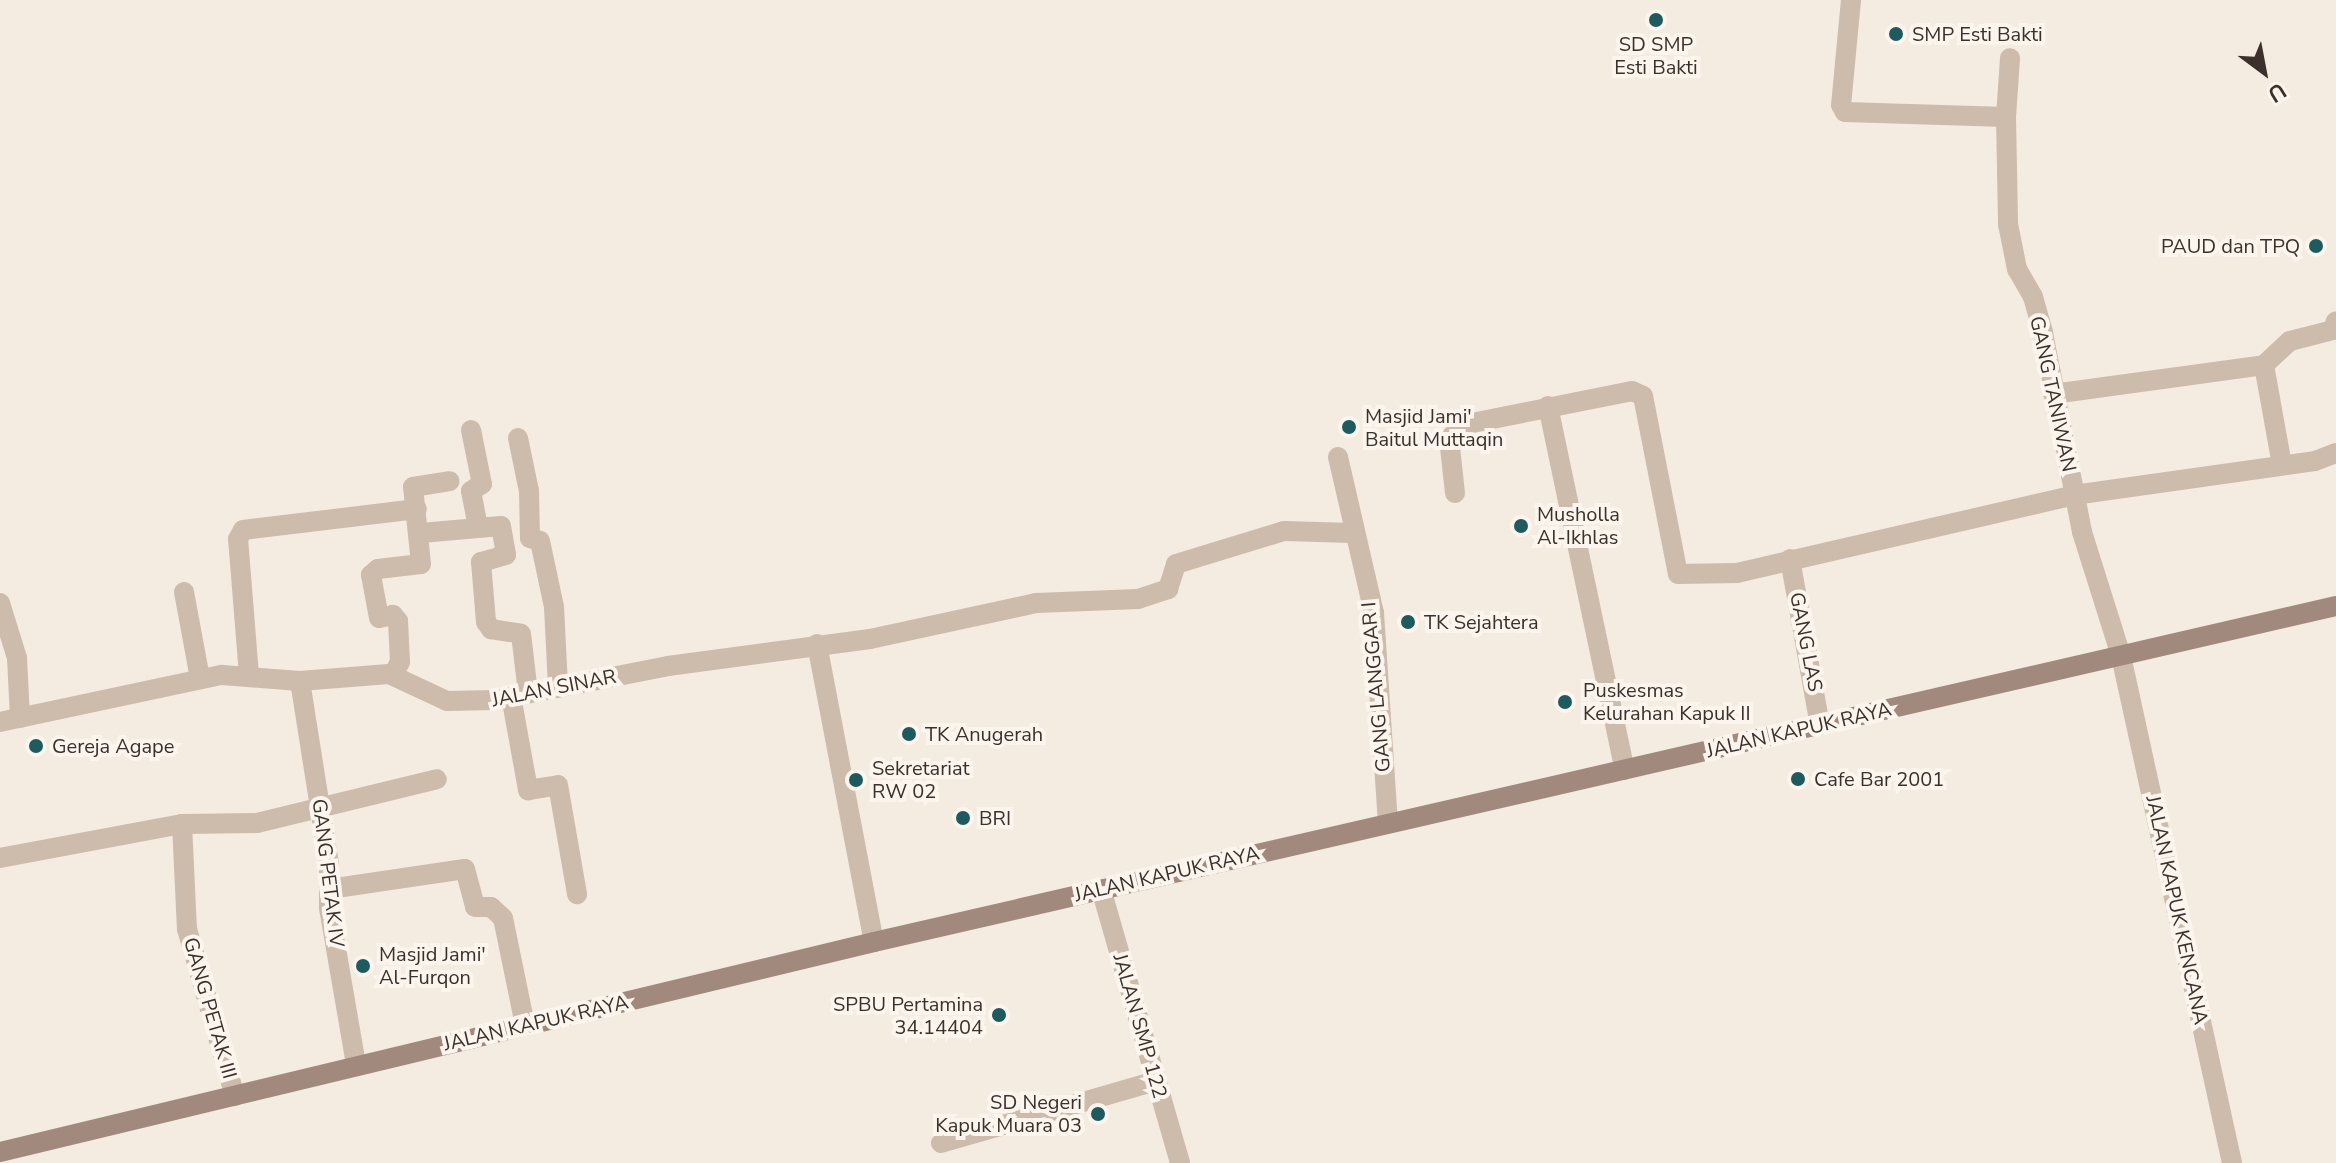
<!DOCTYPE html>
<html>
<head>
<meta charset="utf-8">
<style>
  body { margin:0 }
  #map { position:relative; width:2336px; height:1163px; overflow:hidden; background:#f4ebe1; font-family:"Nunito Sans",sans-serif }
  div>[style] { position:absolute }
  .minor>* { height:20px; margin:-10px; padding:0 10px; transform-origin:10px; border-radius:10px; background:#cdbbac }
  .secondary>* { height:20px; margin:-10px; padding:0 10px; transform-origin:10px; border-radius:10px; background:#a18a7d }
  .dots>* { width:22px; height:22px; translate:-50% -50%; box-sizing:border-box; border:4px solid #fbf5ee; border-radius:50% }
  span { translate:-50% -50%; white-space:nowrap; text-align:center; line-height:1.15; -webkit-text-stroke:8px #fbf5ee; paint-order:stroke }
  .poi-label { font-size:20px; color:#3b302b }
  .left { translate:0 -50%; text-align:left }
  .right { translate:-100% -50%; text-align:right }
  .street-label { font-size:20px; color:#3b302b }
  .north { position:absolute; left:2224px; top:32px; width:80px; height:80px; -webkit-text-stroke:6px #fbf5ee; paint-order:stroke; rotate:148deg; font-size:22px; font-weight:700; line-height:32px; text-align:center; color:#3b302b }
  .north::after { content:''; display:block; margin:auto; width:28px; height:36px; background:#3b302b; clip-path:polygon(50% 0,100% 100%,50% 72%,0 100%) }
</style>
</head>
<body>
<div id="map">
  <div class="minor">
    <i style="left:1851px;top:0;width:105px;rotate:95.4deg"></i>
    <i style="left:1841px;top:105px;width:8px;rotate:60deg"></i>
    <i style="left:1845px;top:112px;width:161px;rotate:1.8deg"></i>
    <i style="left:2006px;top:117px;width:107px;rotate:88.9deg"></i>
    <i style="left:2008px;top:224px;width:46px;rotate:78.7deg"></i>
    <i style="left:2017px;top:269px;width:32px;rotate:60deg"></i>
    <i style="left:2033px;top:297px;width:37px;rotate:74deg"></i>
    <i style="left:2043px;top:333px;width:203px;rotate:78.9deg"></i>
    <i style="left:2082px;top:532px;width:130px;rotate:72.5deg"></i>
    <i style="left:2121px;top:656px;width:519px;rotate:77.65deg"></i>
    <i style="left:2006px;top:117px;width:59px;rotate:-86.1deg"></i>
    <i style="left:2053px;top:394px;width:213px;rotate:-7.8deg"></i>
    <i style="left:1548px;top:406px;width:372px;rotate:78.1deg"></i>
    <i style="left:471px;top:430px;width:55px;rotate:78.5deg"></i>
    <i style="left:482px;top:484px;width:13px;rotate:148deg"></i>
    <i style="left:471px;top:491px;width:36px;rotate:79deg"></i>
    <i style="left:518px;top:438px;width:54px;rotate:78.3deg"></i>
    <i style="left:529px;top:491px;width:47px;rotate:88.8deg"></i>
    <i style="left:530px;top:538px;width:10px;rotate:17deg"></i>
    <i style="left:540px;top:541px;width:67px;rotate:78deg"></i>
    <i style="left:554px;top:607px;width:80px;rotate:87.1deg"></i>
    <i style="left:1338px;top:457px;width:160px;rotate:77deg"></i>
    <i style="left:1374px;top:613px;width:211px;rotate:86.2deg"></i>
    <i style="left:2282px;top:465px;width:102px;rotate:-100.2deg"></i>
    <i style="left:2264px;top:365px;width:35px;rotate:-43deg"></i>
    <i style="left:2290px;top:341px;width:44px;rotate:-14.3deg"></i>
    <i style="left:2333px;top:330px;width:9px;rotate:-72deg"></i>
    <i style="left:1455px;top:493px;width:54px;rotate:-96.3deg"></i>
    <i style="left:1449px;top:439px;width:19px;rotate:-47deg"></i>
    <i style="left:1462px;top:425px;width:173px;rotate:-11.3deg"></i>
    <i style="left:1632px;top:391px;width:12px;rotate:24deg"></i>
    <i style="left:1643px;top:396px;width:181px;rotate:78.9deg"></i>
    <i style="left:1678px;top:574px;width:59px;rotate:-1deg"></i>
    <i style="left:1737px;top:573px;width:346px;rotate:-13deg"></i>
    <i style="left:2074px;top:495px;width:243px;rotate:-8deg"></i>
    <i style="left:2315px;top:461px;width:22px;rotate:-21deg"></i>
    <i style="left:421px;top:533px;width:80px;rotate:-5deg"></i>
    <i style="left:501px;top:526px;width:29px;rotate:80deg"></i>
    <i style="left:506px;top:555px;width:26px;rotate:164deg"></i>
    <i style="left:481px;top:562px;width:60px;rotate:85.2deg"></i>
    <i style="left:486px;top:622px;width:9px;rotate:54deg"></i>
    <i style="left:491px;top:629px;width:30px;rotate:9deg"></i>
    <i style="left:521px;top:634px;width:59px;rotate:83.2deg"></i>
    <i style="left:1790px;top:559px;width:169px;rotate:79.8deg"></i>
    <i style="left:184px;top:592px;width:87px;rotate:79.5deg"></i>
    <i style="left:0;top:603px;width:58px;rotate:72.8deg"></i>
    <i style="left:17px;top:658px;width:60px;rotate:87.1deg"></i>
    <i style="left:817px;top:644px;width:303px;rotate:79.2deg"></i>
    <i style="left:249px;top:675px;width:136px;rotate:-94.6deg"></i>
    <i style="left:238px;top:539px;width:10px;rotate:-61deg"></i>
    <i style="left:243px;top:530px;width:175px;rotate:-6.9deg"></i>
    <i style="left:393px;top:675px;width:15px;rotate:-62deg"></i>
    <i style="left:400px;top:662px;width:41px;rotate:-92.8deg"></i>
    <i style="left:398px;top:621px;width:8px;rotate:-130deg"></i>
    <i style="left:393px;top:615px;width:14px;rotate:168deg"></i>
    <i style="left:379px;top:618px;width:44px;rotate:-100.5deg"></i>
    <i style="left:371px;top:575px;width:9px;rotate:-41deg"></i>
    <i style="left:378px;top:569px;width:43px;rotate:-6.6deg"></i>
    <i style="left:421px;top:564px;width:77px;rotate:-95.9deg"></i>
    <i style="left:413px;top:487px;width:37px;rotate:-9deg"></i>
    <i style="left:300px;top:681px;width:185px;rotate:81deg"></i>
    <i style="left:329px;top:864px;width:44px;rotate:90deg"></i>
    <i style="left:329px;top:908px;width:159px;rotate:80.2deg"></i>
    <i style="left:511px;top:696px;width:96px;rotate:79.7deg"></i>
    <i style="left:528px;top:790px;width:30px;rotate:-9deg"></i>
    <i style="left:558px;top:785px;width:111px;rotate:80.1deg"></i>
    <i style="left:0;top:722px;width:227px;rotate:-12deg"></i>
    <i style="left:222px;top:675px;width:78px;rotate:4.4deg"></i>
    <i style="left:300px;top:681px;width:89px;rotate:-4.5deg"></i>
    <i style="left:389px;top:674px;width:64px;rotate:25deg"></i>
    <i style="left:447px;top:701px;width:48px;rotate:-1.2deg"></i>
    <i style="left:495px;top:700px;width:176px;rotate:-11.1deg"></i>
    <i style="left:668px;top:666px;width:204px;rotate:-7.6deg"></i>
    <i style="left:870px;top:639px;width:170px;rotate:-12.2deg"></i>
    <i style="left:1036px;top:603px;width:102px;rotate:-2.2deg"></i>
    <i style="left:1138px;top:599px;width:32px;rotate:-18deg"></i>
    <i style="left:1168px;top:589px;width:26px;rotate:-72deg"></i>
    <i style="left:1176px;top:564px;width:113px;rotate:-17deg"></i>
    <i style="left:1284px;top:531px;width:68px;rotate:1.7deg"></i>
    <i style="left:182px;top:824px;width:105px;rotate:87.3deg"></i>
    <i style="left:187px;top:929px;width:174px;rotate:74deg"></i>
    <i style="left:0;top:858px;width:185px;rotate:-10.6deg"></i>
    <i style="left:182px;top:824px;width:75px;rotate:-0.8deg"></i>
    <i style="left:257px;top:823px;width:185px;rotate:-13.7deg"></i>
    <i style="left:332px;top:884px;width:6px;rotate:45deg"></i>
    <i style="left:336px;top:888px;width:130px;rotate:-8.4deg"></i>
    <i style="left:465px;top:869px;width:39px;rotate:75deg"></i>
    <i style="left:475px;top:907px;width:16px"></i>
    <i style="left:491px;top:907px;width:16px;rotate:43deg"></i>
    <i style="left:503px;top:918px;width:109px;rotate:78.4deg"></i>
    <i style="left:1101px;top:889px;width:285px;rotate:73.9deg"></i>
    <i style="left:941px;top:1143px;width:224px;rotate:-16.1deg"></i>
  </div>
  <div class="secondary">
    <i style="left:0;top:1152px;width:899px;rotate:-13.51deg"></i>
    <i style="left:874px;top:942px;width:1500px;rotate:-12.94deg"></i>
  </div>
  <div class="dots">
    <i style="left:1656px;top:20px;background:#1f5a5e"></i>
    <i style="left:1896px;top:34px;background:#1f5a5e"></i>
    <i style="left:2316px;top:246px;background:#1f5a5e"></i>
    <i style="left:1349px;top:427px;background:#1f5a5e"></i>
    <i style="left:1521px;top:526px;background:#1f5a5e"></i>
    <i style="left:1408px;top:622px;background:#1f5a5e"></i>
    <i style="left:1565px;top:702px;background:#1f5a5e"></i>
    <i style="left:909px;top:734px;background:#1f5a5e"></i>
    <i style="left:36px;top:746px;background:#1f5a5e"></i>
    <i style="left:1798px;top:779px;background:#1f5a5e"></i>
    <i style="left:856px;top:780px;background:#1f5a5e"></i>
    <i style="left:963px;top:818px;background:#1f5a5e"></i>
    <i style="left:363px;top:966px;background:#1f5a5e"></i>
    <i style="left:999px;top:1015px;background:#1f5a5e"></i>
    <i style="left:1098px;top:1114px;background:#1f5a5e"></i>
  </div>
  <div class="poi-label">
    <span class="left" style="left:1912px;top:34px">SMP Esti Bakti</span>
    <span style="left:1656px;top:56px">SD SMP<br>Esti Bakti</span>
    <span class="right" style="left:2300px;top:246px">PAUD dan TPQ</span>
    <span class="left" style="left:1365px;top:428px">Masjid Jami'<br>Baitul Muttaqin</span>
    <span class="left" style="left:1537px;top:526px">Musholla<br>Al-Ikhlas</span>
    <span class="left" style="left:1424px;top:622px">TK Sejahtera</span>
    <span class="left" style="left:1583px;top:702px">Puskesmas<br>Kelurahan Kapuk II</span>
    <span class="left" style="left:925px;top:734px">TK Anugerah</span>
    <span class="left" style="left:52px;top:746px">Gereja Agape</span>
    <span class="left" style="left:872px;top:780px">Sekretariat<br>RW 02</span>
    <span class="left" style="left:1814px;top:779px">Cafe Bar 2001</span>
    <span class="left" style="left:979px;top:818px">BRI</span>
    <span class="left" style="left:379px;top:966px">Masjid Jami'<br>Al-Furqon</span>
    <span class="right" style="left:983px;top:1016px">SPBU Pertamina<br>34.14404</span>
    <span class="right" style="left:1082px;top:1114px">SD Negeri<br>Kapuk Muara 03</span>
  </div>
  <div class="street-label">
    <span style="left:2053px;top:394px;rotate:78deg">GANG TANIWAN</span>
    <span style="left:1806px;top:642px;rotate:79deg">GANG LAS</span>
    <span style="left:1376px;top:687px;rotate:-95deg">GANG LANGGAR I</span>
    <span style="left:554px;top:688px;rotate:-11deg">JALAN SINAR</span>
    <span style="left:1799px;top:730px;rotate:-13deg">JALAN KAPUK RAYA</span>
    <span style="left:328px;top:873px;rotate:83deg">GANG PETAK IV</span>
    <span style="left:1167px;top:874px;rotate:-13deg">JALAN KAPUK RAYA</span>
    <span style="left:2177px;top:910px;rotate:78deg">JALAN KAPUK KENCANA</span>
    <span style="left:210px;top:1008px;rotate:74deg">GANG PETAK III</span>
    <span style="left:536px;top:1023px;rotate:-13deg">JALAN KAPUK RAYA</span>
    <span style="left:1140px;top:1026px;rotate:74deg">JALAN SMP 122</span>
  </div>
  <div class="north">U</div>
</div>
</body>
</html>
